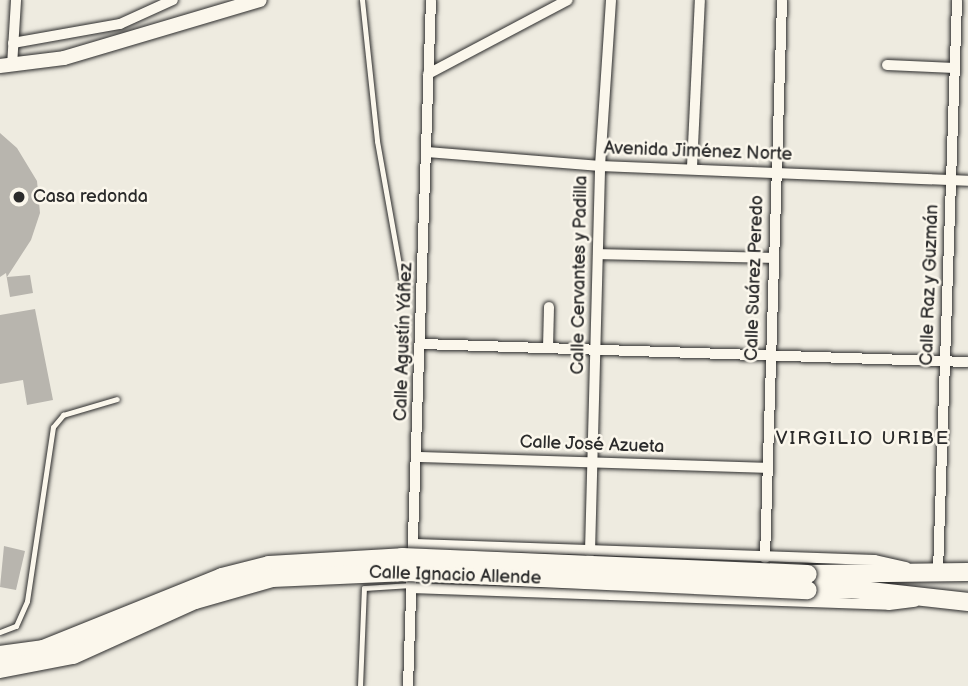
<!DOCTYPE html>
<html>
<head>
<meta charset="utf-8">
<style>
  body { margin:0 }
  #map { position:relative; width:968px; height:686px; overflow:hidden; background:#eeebe0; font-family:"Balsamiq Sans",sans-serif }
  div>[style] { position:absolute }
  .building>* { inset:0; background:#b8b5ae }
  .roads { filter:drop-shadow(0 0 2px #2b2b2b) drop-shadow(0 0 2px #2b2b2b) }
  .service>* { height:5px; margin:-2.5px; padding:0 2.5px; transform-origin:2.5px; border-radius:2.5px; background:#fbf7ec }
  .minor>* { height:10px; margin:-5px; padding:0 5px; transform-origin:5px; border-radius:5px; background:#fbf7ec }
  .tertiary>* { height:14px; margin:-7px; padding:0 7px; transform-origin:7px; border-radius:7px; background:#fbf7ec }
  .primary>* { height:18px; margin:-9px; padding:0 9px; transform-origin:9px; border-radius:9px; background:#fbf7ec }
  .bridges { filter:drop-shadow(0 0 2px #2b2b2b) drop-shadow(0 0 2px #2b2b2b) }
  .primary-bridge>* { height:18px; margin:-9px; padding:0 9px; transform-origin:9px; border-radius:9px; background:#fbf7ec }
  .dots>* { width:19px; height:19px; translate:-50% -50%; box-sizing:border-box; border:4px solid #fbf7ec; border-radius:50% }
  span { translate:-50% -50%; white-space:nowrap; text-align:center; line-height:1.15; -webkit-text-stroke:5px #fbf7ec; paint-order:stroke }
  .street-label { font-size:18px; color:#2b2b2b }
  .poi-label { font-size:18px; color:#2b2b2b }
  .left { translate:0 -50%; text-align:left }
  .neighbourhood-label { font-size:19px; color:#2b2b2b; letter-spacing:2px }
</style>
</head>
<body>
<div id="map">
  <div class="building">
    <i style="clip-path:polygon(0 133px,17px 148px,37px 181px,40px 213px,31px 240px,7px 277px,30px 275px,33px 293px,10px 297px,6px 273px,0 277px)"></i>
    <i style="clip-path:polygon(35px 309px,53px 400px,27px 405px,23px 380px,0 384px,0 315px)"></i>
    <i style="clip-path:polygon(4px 546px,25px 551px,16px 590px,0 587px)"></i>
  </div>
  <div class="roads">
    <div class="service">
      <i style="left:362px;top:0;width:142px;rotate:83.9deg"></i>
      <i style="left:377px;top:141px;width:142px;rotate:79.9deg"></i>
      <i style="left:0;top:632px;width:17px;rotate:-21deg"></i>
      <i style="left:16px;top:626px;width:27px;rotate:-66deg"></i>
      <i style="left:27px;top:601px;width:176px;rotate:-81.5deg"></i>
      <i style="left:53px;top:427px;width:16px;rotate:-50deg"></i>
      <i style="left:63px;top:415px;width:56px;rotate:-16.5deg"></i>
      <i style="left:360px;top:686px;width:98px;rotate:-87.7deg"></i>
      <i style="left:364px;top:588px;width:47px;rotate:-3.7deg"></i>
    </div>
    <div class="minor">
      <i style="left:13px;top:43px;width:109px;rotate:-10.1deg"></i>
      <i style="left:120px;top:24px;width:58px;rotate:-24.4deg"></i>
      <i style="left:887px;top:65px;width:68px;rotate:2.5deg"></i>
      <i style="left:12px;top:66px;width:66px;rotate:-86.5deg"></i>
      <i style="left:428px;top:74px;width:158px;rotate:-27.9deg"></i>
      <i style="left:427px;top:152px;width:174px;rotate:4.6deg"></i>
      <i style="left:600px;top:166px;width:368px;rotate:2.3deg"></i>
      <i style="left:692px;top:167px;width:167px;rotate:-87.3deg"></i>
      <i style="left:598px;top:254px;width:175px;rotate:1.3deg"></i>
      <i style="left:422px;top:344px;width:546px;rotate:1.89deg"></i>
      <i style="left:548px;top:348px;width:41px;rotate:-88.6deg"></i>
      <i style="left:417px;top:457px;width:349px;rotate:1.8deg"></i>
      <i style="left:415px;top:544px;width:460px;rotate:2deg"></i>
      <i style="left:875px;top:560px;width:32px;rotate:13deg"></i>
      <i style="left:590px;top:552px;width:386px;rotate:-88.5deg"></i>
      <i style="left:600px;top:166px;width:166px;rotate:-86.2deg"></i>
      <i style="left:765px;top:558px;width:558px;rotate:-88.25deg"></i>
      <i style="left:938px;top:571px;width:571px;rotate:-88.09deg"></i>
      <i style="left:411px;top:588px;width:478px;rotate:2deg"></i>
      <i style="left:889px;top:605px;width:26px;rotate:-7deg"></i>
      <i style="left:408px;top:686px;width:686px;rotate:-88.08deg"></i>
    </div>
    <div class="tertiary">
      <i style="left:0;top:66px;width:64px;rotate:-7.1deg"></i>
      <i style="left:64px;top:58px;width:204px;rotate:-16.5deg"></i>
    </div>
    <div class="primary">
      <i style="left:808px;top:574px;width:160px;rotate:-0.7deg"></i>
      <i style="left:808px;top:590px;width:44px;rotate:-1.3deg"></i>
      <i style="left:852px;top:589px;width:117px;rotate:6.4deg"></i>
    </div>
  </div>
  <div class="bridges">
    <div class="primary-bridge">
      <i style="left:0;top:655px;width:43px;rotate:-7.9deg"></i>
      <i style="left:43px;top:649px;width:193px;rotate:-21.9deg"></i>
      <i style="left:222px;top:577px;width:49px;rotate:-14.3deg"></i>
      <i style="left:269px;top:565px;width:133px;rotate:-3.4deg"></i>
      <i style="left:402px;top:557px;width:406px;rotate:2.4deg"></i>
      <i style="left:0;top:669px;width:74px;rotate:-10.9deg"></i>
      <i style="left:73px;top:655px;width:134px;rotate:-24.3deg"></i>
      <i style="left:195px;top:600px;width:80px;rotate:-15.9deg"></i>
      <i style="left:272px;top:578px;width:135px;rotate:-2.5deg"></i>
      <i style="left:407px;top:572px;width:401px;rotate:2.6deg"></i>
    </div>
  </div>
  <div class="dots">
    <i style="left:19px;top:197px;background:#2b2b2b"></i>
  </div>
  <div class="street-label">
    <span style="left:698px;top:152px;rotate:2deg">Avenida Jiménez Norte</span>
    <span style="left:580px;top:275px;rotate:-89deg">Calle Cervantes y Padilla</span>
    <span style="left:755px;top:278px;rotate:-88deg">Calle Suárez Peredo</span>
    <span style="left:930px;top:285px;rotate:-88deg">Calle Raz y Guzmán</span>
    <span style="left:404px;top:342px;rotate:-88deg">Calle Agustín Yáñez</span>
    <span style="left:592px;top:445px;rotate:2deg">Calle José Azueta</span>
    <span style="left:455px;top:576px;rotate:2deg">Calle Ignacio Allende</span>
  </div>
  <div class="poi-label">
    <span class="left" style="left:33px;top:197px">Casa redonda</span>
  </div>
  <div class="neighbourhood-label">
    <span style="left:863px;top:439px">VIRGILIO URIBE</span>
  </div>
</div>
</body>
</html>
